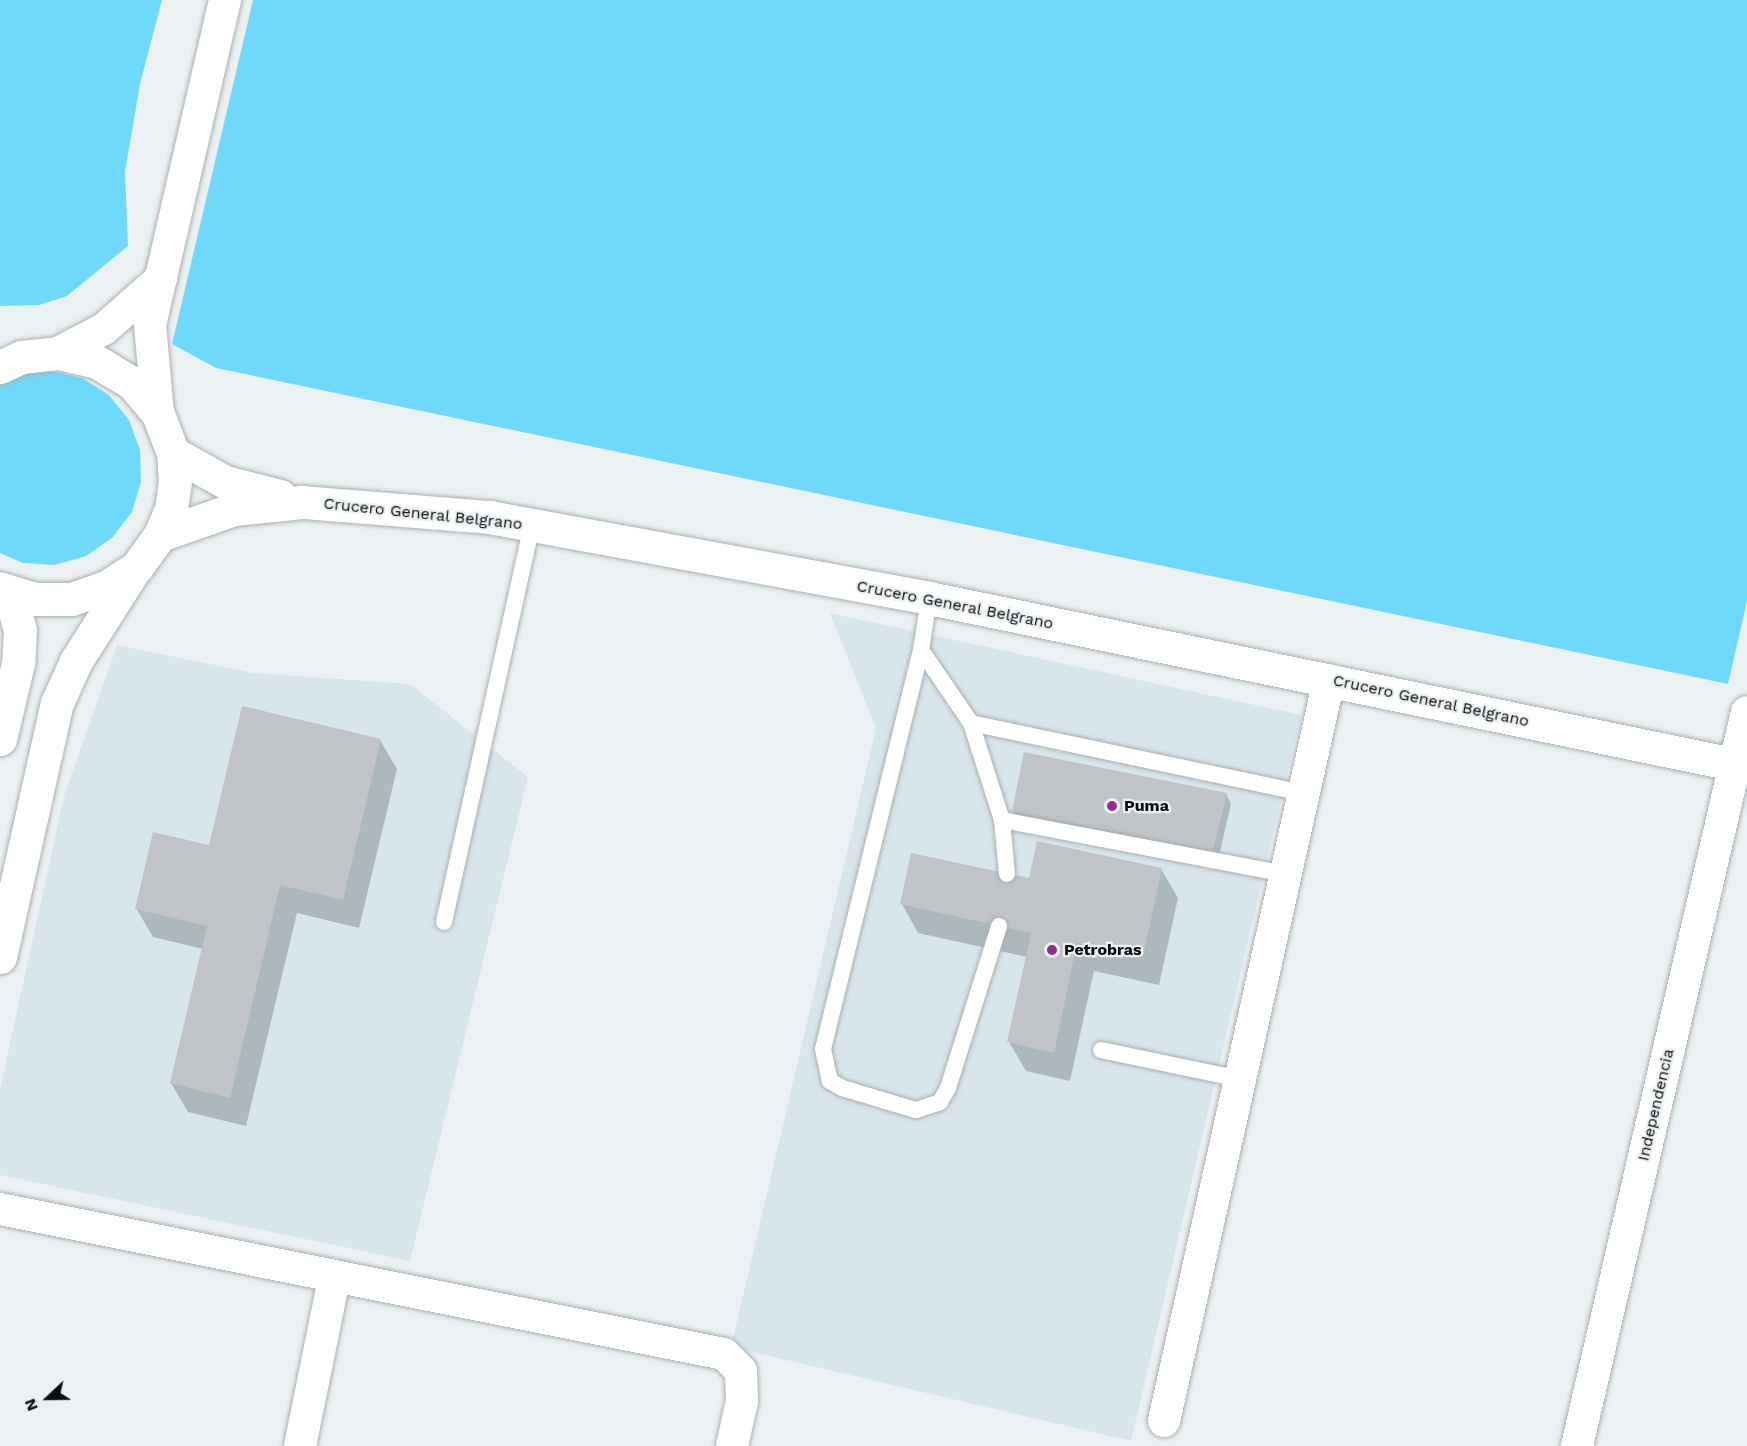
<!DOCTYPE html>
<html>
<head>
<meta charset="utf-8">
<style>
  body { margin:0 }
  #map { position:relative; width:1747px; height:1446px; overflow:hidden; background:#ebf1f3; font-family:"Work Sans",sans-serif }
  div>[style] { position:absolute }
  .built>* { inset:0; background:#d8e6ec }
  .green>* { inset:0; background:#6fd9fc }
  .shadow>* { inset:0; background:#0003 }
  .building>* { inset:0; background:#c0c4c8 }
  .roads { filter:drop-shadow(0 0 2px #abb0b2) drop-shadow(0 0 2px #abb0b2) }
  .service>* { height:16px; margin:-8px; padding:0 8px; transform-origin:8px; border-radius:8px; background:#fff }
  .minor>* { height:32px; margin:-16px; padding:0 16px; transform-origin:16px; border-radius:16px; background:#fff }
  .secondary>* { height:33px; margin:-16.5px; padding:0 16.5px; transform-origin:16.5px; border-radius:16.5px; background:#fff }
  .dots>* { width:16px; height:16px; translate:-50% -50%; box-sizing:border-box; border:3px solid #ebf1f3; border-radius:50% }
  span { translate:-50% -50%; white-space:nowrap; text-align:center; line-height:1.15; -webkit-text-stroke:4.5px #ebf1f3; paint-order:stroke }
  .street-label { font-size:16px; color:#0b0c0d }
  .poi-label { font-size:16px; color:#0b0c0d; font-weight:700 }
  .left { translate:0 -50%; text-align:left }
  .north { position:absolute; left:18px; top:1368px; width:60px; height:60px; -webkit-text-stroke:4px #ebf1f3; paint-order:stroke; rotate:248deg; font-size:16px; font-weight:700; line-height:24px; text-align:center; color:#0b0c0d }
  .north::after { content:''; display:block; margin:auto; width:21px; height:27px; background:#0b0c0d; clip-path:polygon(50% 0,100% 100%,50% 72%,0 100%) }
</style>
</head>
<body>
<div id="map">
  <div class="built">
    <i style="clip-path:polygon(830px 613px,1301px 715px,1131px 1441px,731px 1347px,876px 728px)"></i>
    <i style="clip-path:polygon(117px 645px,254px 673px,410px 684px,528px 777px,410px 1261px,0 1175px,0 1089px,64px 796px)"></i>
  </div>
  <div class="green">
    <i style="clip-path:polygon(0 0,162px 0,140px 84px,125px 172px,128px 246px,67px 296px,39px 305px,0 306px)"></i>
    <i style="clip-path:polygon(253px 0,1747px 0,1747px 601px,1728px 684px,216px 368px,172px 344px)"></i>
    <i style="clip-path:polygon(51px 371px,82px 378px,109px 395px,129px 420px,140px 450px,141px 482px,132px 512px,112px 538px,86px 556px,55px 565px,23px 563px,0 553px,0 383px,20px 375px)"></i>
  </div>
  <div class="shadow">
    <i style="clip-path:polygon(380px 740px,397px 769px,359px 928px,297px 913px,246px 1126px,188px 1112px,171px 1083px,203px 949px,153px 937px,136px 908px,210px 847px)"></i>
    <i style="clip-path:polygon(1226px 794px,1231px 804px,1218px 860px,1019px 820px,1013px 811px)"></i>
    <i style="clip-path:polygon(1161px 869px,1178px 898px,1159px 985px,1094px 971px,1070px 1081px,1026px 1071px,1009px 1042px,1027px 957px,918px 933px,902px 904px,1030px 880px)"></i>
  </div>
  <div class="building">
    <i style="clip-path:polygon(242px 706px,381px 739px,343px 900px,280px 885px,230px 1098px,170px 1083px,207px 926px,135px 909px,153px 832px,209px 845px)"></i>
    <i style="clip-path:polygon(1024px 752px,1227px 793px,1213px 851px,1012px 811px)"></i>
    <i style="clip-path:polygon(1037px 841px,1162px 868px,1143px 957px,1077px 943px,1054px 1053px,1007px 1042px,1031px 933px,900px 904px,911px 853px,1029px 878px)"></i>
  </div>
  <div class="roads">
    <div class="service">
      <i style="left:929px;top:598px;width:53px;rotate:98.7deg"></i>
      <i style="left:921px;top:650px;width:411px;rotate:103.8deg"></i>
      <i style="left:823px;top:1049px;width:33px;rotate:78deg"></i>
      <i style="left:830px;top:1081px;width:14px;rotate:30deg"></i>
      <i style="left:842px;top:1088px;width:77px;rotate:16.6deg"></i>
      <i style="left:916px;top:1110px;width:25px;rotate:-18deg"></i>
      <i style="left:940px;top:1102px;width:16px;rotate:-60deg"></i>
      <i style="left:948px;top:1088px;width:170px;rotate:-72.5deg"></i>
      <i style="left:921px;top:650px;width:88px;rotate:55.6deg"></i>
      <i style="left:971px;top:723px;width:102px;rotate:72.3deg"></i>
      <i style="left:1002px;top:820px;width:289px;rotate:10.8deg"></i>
      <i style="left:971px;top:723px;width:340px;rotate:11.9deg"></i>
      <i style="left:1002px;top:820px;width:54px;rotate:84.7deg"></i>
      <i style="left:444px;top:922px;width:407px;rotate:-77.5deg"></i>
      <i style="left:1101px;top:1050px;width:142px;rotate:11.8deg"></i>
    </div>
    <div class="minor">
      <i style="left:58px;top:353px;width:52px;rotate:-27.6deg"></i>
      <i style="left:104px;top:329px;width:76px;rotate:-41.3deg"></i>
      <i style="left:158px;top:414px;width:89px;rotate:-95.1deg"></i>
      <i style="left:150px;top:325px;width:334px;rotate:-77deg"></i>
      <i style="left:0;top:1209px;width:738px;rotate:11.33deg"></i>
      <i style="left:724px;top:1354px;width:24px;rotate:45deg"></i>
      <i style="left:741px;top:1371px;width:30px;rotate:88deg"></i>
      <i style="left:742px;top:1401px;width:46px;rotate:102.5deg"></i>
      <i style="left:1164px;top:1421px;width:759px;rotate:-77.45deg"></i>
      <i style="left:300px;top:1446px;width:170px;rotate:-78.5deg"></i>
      <i style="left:1577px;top:1446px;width:753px;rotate:-76.96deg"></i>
    </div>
    <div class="secondary">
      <i style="left:0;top:367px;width:23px;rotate:-25deg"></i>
      <i style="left:21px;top:357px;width:37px;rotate:-6deg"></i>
      <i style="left:58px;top:353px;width:40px;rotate:13deg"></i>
      <i style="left:97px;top:362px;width:41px;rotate:31deg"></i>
      <i style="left:132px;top:383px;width:40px;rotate:50deg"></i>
      <i style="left:158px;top:414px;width:42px;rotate:69deg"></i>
      <i style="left:173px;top:453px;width:28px;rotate:86deg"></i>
      <i style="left:175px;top:481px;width:28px;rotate:98deg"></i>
      <i style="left:171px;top:509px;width:28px;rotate:113deg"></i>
      <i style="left:160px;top:535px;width:39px;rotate:126deg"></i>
      <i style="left:137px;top:567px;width:37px;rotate:147deg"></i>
      <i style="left:106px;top:587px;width:37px;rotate:161deg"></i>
      <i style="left:71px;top:599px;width:36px;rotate:180deg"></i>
      <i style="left:35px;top:599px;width:37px;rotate:-163deg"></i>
      <i style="left:173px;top:453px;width:60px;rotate:29.1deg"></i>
      <i style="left:225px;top:482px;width:57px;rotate:14.3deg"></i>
      <i style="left:160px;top:535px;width:78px;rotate:-19.4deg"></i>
      <i style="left:234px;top:509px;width:68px;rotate:-5.9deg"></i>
      <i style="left:302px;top:502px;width:188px;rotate:4.6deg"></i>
      <i style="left:489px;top:517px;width:447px;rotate:10.4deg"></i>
      <i style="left:929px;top:598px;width:835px;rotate:11.67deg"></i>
      <i style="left:0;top:589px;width:24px;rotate:55deg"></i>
      <i style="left:14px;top:609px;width:22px;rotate:74deg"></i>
      <i style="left:20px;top:630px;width:33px;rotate:93deg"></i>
      <i style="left:18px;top:663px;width:78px;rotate:103.3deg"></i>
      <i style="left:0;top:957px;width:260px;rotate:-77.4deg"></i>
      <i style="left:57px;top:703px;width:46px;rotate:-65.7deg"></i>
      <i style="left:76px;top:661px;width:104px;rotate:-57.5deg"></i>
    </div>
  </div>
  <div class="dots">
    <i style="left:1112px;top:806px;background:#8d2d96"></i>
    <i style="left:1052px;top:950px;background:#8d2d96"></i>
  </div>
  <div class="street-label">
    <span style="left:423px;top:514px;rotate:6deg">Crucero General Belgrano</span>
    <span style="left:955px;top:605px;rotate:11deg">Crucero General Belgrano</span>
    <span style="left:1431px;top:701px;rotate:12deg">Crucero General Belgrano</span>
    <span style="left:1656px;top:1105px;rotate:-77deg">Independencia</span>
  </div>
  <div class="poi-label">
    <span class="left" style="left:1124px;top:806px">Puma</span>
    <span class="left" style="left:1064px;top:950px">Petrobras</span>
  </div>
  <div class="north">N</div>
</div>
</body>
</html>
